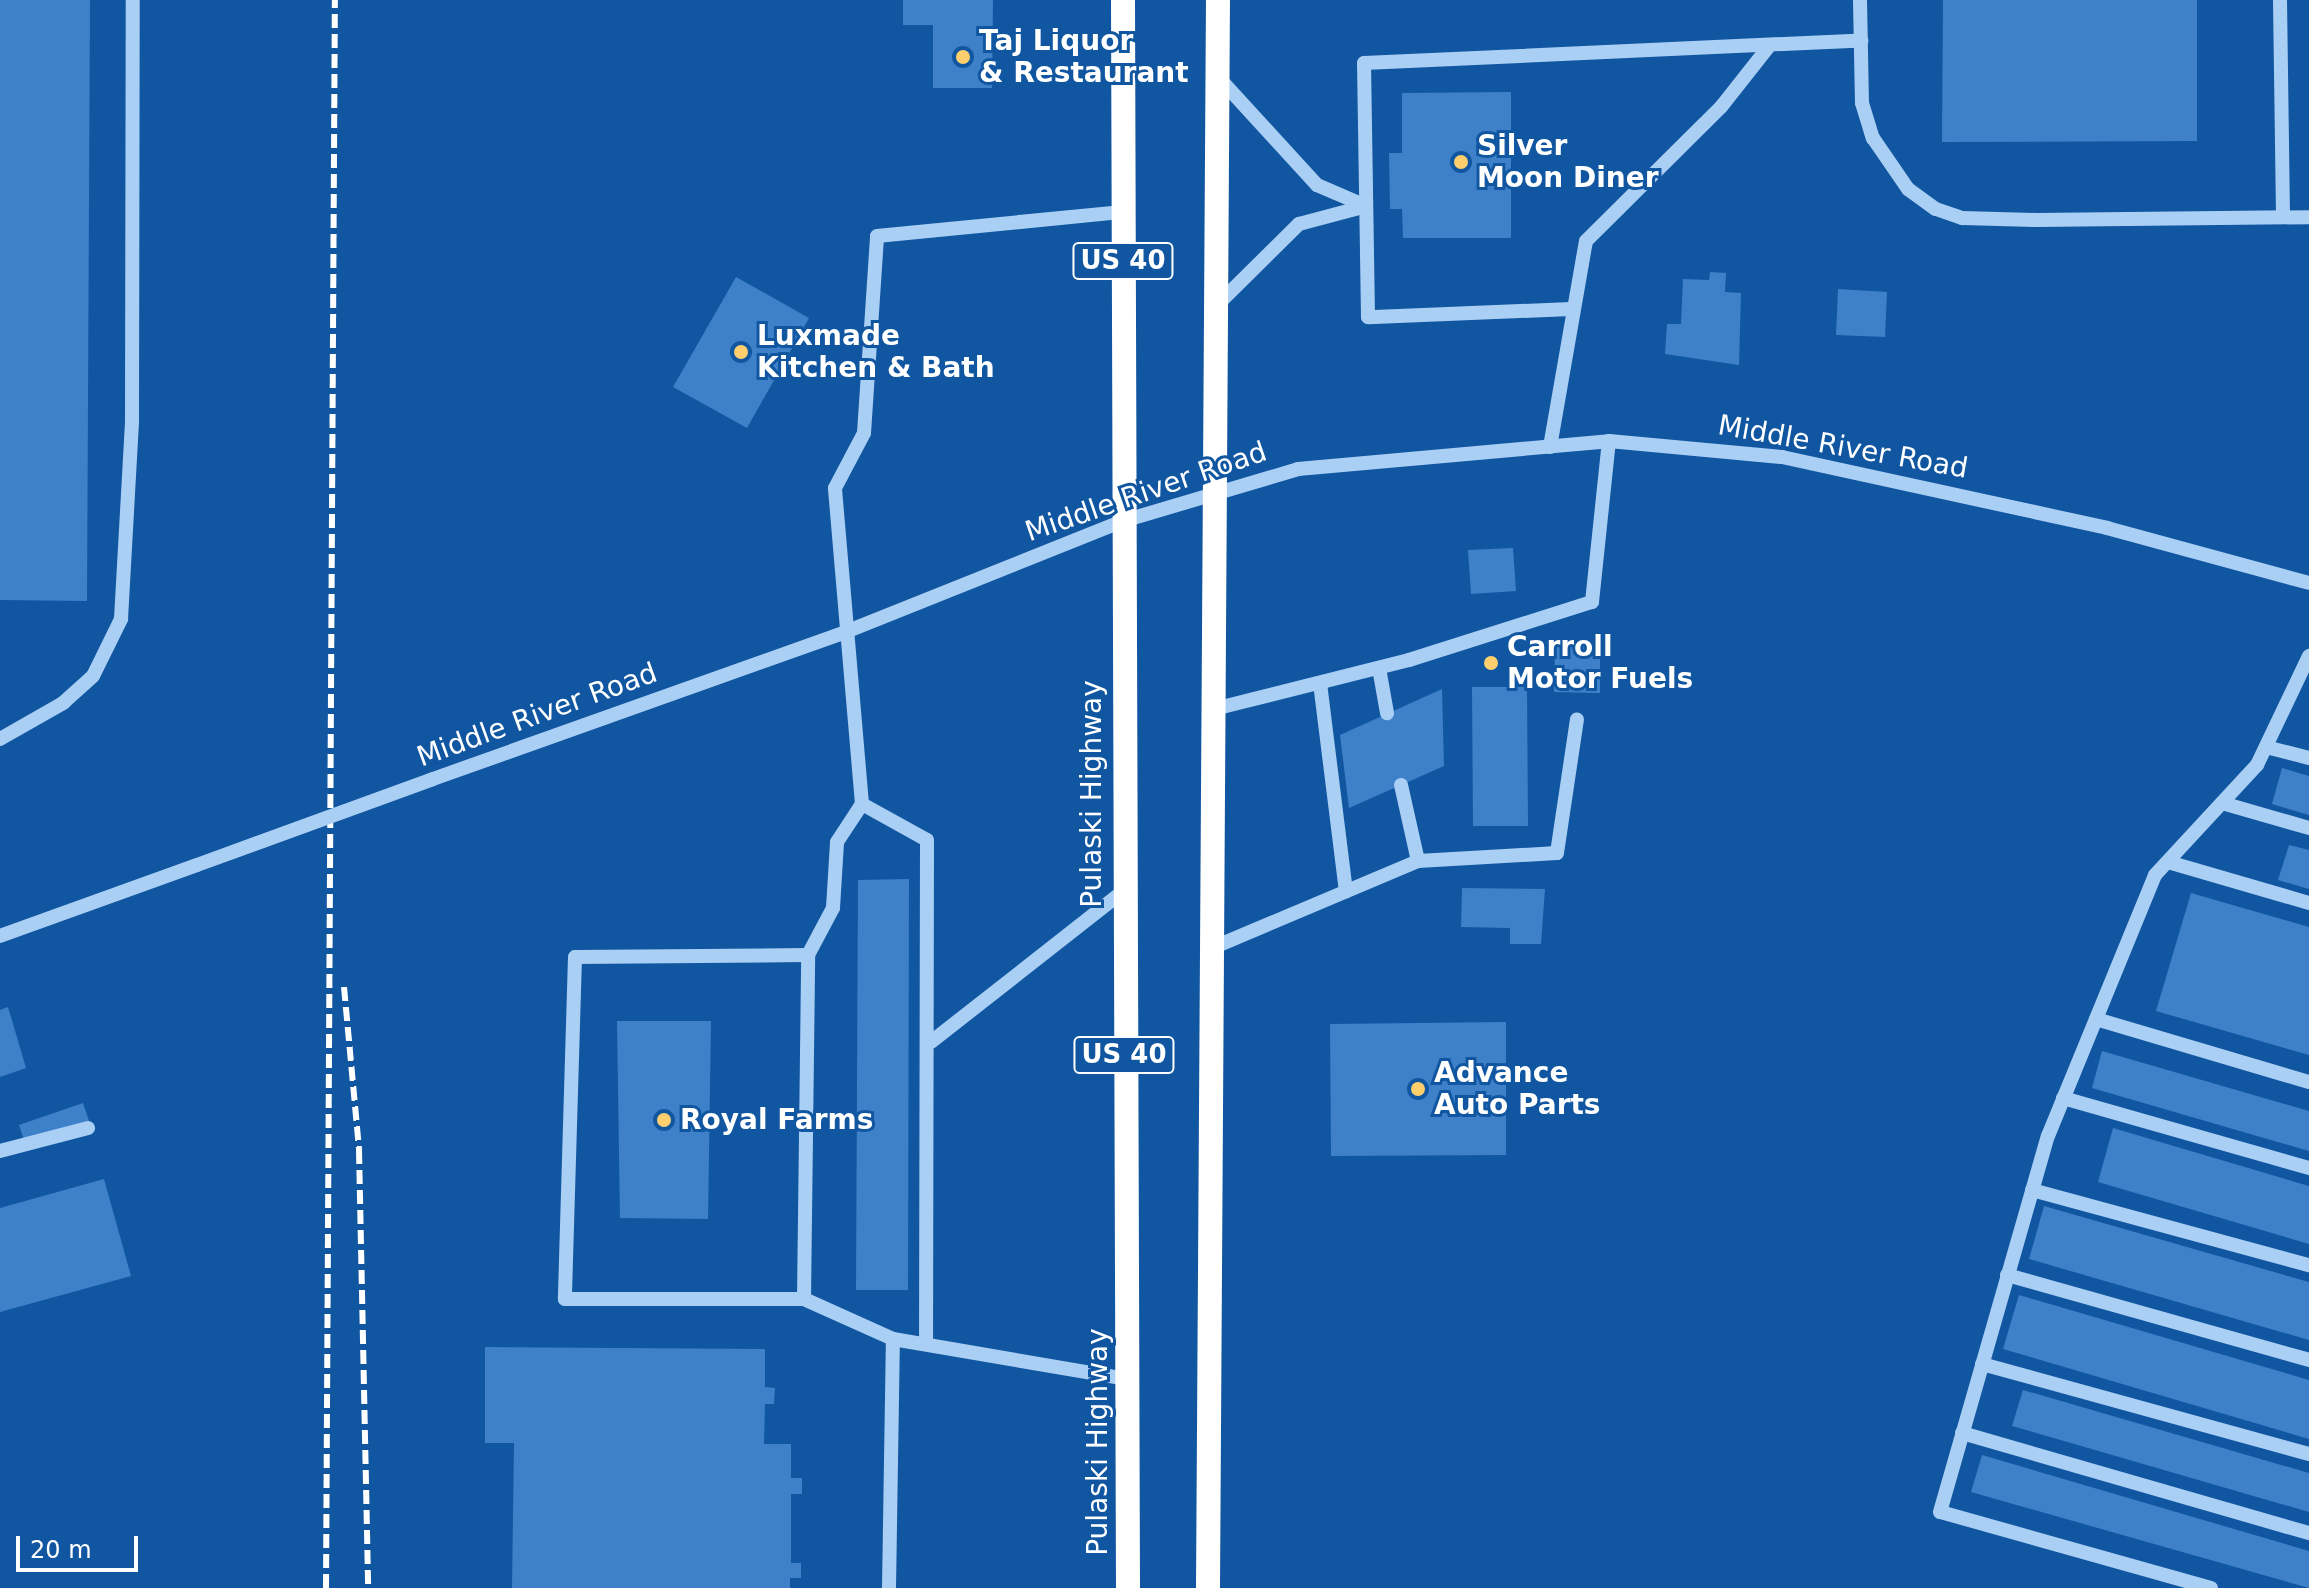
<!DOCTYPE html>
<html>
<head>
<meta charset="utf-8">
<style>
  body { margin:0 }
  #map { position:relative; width:2309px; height:1588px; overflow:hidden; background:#1156a1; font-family:"DejaVu Sans",sans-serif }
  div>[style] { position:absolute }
  .building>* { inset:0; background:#3e81c9 }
  .minor>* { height:14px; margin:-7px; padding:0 7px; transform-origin:7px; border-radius:7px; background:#aacff5 }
  .highway>* { height:24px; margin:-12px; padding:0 12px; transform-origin:12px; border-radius:12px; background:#fff }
  .rail>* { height:6px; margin-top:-3px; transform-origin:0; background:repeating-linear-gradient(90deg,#fff 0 14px,transparent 0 20px) }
  .minor-bridge>* { height:14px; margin:-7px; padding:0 7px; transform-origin:7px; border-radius:7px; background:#aacff5 }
  .dots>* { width:22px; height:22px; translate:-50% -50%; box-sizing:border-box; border:4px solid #1156a1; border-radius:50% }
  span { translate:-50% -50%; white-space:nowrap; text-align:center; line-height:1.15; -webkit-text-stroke:6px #1156a1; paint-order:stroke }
  .shield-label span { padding:2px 6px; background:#1156a1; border:2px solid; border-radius:6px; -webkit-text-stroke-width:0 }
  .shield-label { font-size:26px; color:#fff; font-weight:700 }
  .poi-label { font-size:28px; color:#fff; font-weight:700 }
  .left { translate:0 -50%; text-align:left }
  .street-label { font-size:28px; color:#fff }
  .scale { position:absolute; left:16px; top:1536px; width:122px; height:36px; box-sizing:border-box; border:4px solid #fff; border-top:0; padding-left:10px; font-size:24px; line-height:28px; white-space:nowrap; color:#fff; -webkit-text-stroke:6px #1156a1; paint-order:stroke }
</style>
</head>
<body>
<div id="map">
  <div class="building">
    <i style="clip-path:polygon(0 0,90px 0,87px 601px,0 600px)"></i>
    <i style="clip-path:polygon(903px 0,993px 0,992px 88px,933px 88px,933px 25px,903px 25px)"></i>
    <i style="clip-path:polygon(1943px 0,2197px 0,2197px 141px,1942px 142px)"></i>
    <i style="clip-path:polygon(1511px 92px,1511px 238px,1403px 238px,1402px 209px,1390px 209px,1389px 153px,1402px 153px,1402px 93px)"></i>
    <i style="clip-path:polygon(1710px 272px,1726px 273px,1725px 292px,1741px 293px,1739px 365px,1665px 354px,1667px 324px,1681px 324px,1683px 279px,1709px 280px)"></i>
    <i style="clip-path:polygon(736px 277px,809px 318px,747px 428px,673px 387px)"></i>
    <i style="clip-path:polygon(1838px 289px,1887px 292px,1885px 337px,1836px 335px)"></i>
    <i style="clip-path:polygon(1513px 548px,1516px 591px,1471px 594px,1468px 550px)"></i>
    <i style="clip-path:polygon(1555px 645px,1600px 646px,1600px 693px,1554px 692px)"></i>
    <i style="clip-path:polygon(1472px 687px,1527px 687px,1528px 826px,1473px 826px)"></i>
    <i style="clip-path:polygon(1442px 689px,1444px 766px,1349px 808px,1340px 735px)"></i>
    <i style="clip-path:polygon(2282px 768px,2309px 776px,2309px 815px,2272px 804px)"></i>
    <i style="clip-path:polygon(2289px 845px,2309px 850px,2309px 889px,2278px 880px)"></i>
    <i style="clip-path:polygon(909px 879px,908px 1290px,856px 1290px,858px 880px)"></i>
    <i style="clip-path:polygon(1462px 888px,1545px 889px,1541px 944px,1510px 944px,1510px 928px,1461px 927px)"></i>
    <i style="clip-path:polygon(2191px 893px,2309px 927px,2309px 1055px,2156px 1011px)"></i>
    <i style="clip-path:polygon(8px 1007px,26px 1068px,0 1077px,0 1010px)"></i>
    <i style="clip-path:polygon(617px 1021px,711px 1021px,708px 1219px,620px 1218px)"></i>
    <i style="clip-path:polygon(1506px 1022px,1506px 1155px,1331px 1156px,1330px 1024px)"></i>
    <i style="clip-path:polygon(2102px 1051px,2309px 1111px,2309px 1151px,2092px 1088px)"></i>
    <i style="clip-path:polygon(83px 1103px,89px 1121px,25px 1143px,19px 1125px)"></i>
    <i style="clip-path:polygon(2113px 1128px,2309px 1186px,2309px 1244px,2098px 1182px)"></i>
    <i style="clip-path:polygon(104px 1179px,131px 1276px,0 1312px,0 1208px)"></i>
    <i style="clip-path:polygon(2044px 1206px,2309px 1282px,2309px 1340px,2029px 1259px)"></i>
    <i style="clip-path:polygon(2019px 1295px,2309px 1380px,2309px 1439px,2003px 1349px)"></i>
    <i style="clip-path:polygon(485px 1347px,765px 1349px,765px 1387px,775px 1388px,774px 1404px,765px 1404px,764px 1444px,791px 1444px,791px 1478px,802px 1478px,802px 1494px,791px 1494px,791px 1563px,801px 1563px,801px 1578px,790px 1578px,790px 1588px,512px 1588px,514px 1443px,485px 1443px)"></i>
    <i style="clip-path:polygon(2023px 1390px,2309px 1473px,2309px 1512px,2012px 1426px)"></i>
    <i style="clip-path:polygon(1982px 1455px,2309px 1551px,2309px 1588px,1971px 1492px)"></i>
  </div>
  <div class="minor">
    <i style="left:1860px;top:0;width:103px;rotate:88.9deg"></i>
    <i style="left:1862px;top:103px;width:37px;rotate:73deg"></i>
    <i style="left:1873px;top:138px;width:62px;rotate:55.5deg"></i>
    <i style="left:1908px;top:189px;width:34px;rotate:36deg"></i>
    <i style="left:1936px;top:209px;width:28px;rotate:19deg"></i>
    <i style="left:1962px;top:218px;width:74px;rotate:1.5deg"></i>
    <i style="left:2036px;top:220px;width:273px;rotate:-0.6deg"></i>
    <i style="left:2280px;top:0;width:217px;rotate:89.2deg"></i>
    <i style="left:1219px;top:78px;width:145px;rotate:47.5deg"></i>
    <i style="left:1317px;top:185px;width:53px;rotate:23.2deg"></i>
    <i style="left:1216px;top:306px;width:117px;rotate:-44.7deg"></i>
    <i style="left:1299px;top:224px;width:69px;rotate:-15deg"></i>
    <i style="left:1571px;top:309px;width:203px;rotate:177.7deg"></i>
    <i style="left:1368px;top:317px;width:254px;rotate:-90.9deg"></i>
    <i style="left:1364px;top:63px;width:498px;rotate:-2.6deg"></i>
    <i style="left:1550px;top:447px;width:209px;rotate:-80.1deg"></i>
    <i style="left:1586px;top:241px;width:190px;rotate:-44.8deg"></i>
    <i style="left:1721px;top:107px;width:79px;rotate:-51.7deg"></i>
    <i style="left:1379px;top:668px;width:46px;rotate:79.9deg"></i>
    <i style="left:1320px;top:683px;width:210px;rotate:82.9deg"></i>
    <i style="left:1214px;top:709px;width:201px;rotate:-14.1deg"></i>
    <i style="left:1409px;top:660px;width:192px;rotate:-17.6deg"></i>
    <i style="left:1592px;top:602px;width:162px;rotate:-84deg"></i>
    <i style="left:0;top:739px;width:73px;rotate:-29.7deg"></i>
    <i style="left:63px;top:703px;width:40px;rotate:-42deg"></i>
    <i style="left:93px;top:676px;width:64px;rotate:-63.8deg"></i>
    <i style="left:121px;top:619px;width:199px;rotate:-86.8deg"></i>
    <i style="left:132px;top:420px;width:420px;rotate:-89.9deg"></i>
    <i style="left:2266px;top:747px;width:44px;rotate:14.3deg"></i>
    <i style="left:433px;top:779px;width:441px;rotate:-19.6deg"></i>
    <i style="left:848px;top:631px;width:296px;rotate:-21.8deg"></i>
    <i style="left:1123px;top:521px;width:183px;rotate:-16.5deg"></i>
    <i style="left:1298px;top:469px;width:312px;rotate:-5.1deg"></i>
    <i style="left:1609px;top:441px;width:174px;rotate:5.3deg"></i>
    <i style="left:1782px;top:457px;width:333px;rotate:12.3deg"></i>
    <i style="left:2107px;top:528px;width:209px;rotate:15.2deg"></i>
    <i style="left:1401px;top:785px;width:78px;rotate:77.4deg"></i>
    <i style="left:2222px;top:803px;width:91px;rotate:16deg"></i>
    <i style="left:862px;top:804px;width:74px;rotate:29deg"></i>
    <i style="left:927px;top:840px;width:504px;rotate:90.11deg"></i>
    <i style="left:2168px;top:862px;width:147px;rotate:16.2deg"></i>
    <i style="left:0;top:936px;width:209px;rotate:-19.8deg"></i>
    <i style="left:1212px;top:948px;width:224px;rotate:-22.9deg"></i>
    <i style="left:1418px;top:861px;width:139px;rotate:-3.3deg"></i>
    <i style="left:1557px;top:853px;width:135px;rotate:-81.5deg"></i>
    <i style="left:808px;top:955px;width:233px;rotate:179.5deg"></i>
    <i style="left:575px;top:957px;width:342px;rotate:91.7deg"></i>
    <i style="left:565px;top:1299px;width:239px"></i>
    <i style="left:804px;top:1299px;width:98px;rotate:24.2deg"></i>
    <i style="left:893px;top:1339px;width:238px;rotate:9.7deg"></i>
    <i style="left:2096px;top:1019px;width:222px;rotate:16.5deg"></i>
    <i style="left:931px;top:1042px;width:243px;rotate:-38.1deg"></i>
    <i style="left:2063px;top:1098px;width:256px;rotate:15.9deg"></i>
    <i style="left:0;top:1151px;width:91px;rotate:-14.6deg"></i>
    <i style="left:2032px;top:1190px;width:287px;rotate:15.2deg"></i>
    <i style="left:2007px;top:1275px;width:314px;rotate:15.7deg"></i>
    <i style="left:804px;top:1299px;width:344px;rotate:-89.3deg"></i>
    <i style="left:808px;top:955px;width:53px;rotate:-62deg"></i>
    <i style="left:833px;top:908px;width:66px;rotate:-86.5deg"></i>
    <i style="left:837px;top:842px;width:45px;rotate:-56.7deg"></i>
    <i style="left:862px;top:804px;width:317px;rotate:-94.9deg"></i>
    <i style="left:835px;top:488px;width:62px;rotate:-62.2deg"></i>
    <i style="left:864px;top:433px;width:197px;rotate:-86.2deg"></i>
    <i style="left:877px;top:236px;width:247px;rotate:-5.6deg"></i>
    <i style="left:1982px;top:1364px;width:339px;rotate:15.4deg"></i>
    <i style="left:1962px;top:1433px;width:361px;rotate:16.1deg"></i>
    <i style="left:889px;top:1588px;width:249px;rotate:-89.1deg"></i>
    <i style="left:2211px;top:1588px;width:281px;rotate:-164.3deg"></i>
    <i style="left:1940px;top:1512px;width:391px;rotate:-74deg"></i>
    <i style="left:2048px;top:1136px;width:282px;rotate:-67.7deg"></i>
    <i style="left:2155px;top:875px;width:150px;rotate:-47.2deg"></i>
    <i style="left:2257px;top:765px;width:121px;rotate:-64.5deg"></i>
  </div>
  <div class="highway">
    <i style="left:1123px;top:0;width:1588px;rotate:89.82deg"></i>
    <i style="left:1208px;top:1588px;width:1588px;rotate:-89.64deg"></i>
  </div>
  <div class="rail">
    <i style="left:344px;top:987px;width:164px;rotate:84.7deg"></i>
    <i style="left:359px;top:1150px;width:438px;rotate:88.8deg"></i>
    <i style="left:326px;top:1588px;width:1588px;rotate:-89.68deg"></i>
  </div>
  <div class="minor-bridge">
    <i style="left:197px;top:865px;width:251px;rotate:-20deg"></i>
  </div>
  <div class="dots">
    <i style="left:963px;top:57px;background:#ffcf6e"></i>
    <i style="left:1461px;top:162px;background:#ffcf6e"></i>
    <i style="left:741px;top:352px;background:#ffcf6e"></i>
    <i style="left:1491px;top:663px;background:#ffcf6e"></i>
    <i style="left:1418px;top:1089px;background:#ffcf6e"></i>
    <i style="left:664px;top:1120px;background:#ffcf6e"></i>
  </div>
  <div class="shield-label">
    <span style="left:1123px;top:261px">US 40</span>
    <span style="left:1124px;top:1055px">US 40</span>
  </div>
  <div class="poi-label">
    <span class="left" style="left:979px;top:57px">Taj Liquor<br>&amp; Restaurant</span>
    <span class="left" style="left:1477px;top:162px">Silver<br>Moon Diner</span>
    <span class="left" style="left:757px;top:352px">Luxmade<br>Kitchen &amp; Bath</span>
    <span class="left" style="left:1507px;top:663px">Carroll<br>Motor Fuels</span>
    <span class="left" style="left:1434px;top:1089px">Advance<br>Auto Parts</span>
    <span class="left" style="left:680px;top:1120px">Royal Farms</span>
  </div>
  <div class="street-label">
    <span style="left:1843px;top:447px;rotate:10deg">Middle River Road</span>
    <span style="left:1146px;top:492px;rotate:-19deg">Middle River Road</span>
    <span style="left:537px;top:715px;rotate:-20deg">Middle River Road</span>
    <span style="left:1092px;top:794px;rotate:-90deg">Pulaski Highway</span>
    <span style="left:1098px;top:1442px;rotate:-90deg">Pulaski Highway</span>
  </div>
  <div class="scale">20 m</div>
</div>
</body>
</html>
